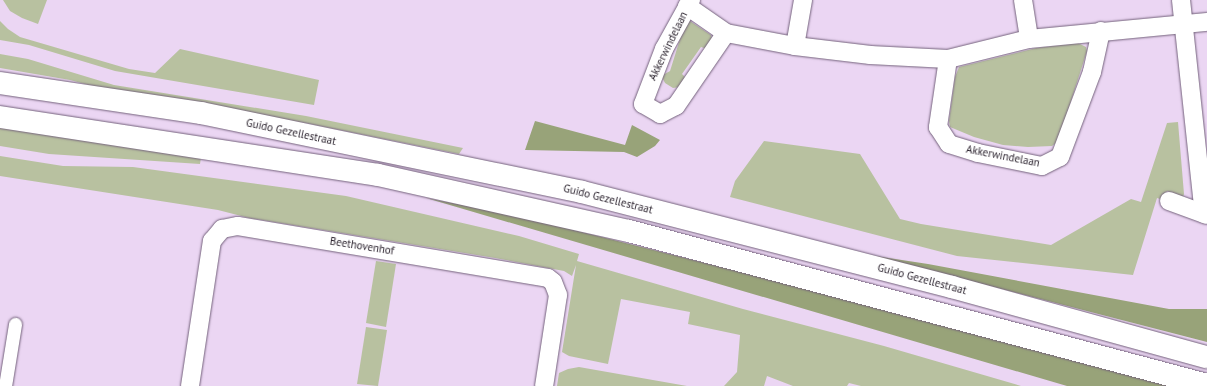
<!DOCTYPE html>
<html>
<head>
<meta charset="utf-8">
<style>
  body { margin:0 }
  #map { position:relative; width:1207px; height:386px; overflow:hidden; background:#ebd6f3; font-family:"PT Sans",sans-serif }
  div>[style] { position:absolute }
  .green>* { inset:0; background:#b8c1a0 }
  .forest>* { inset:0; background:#98a379 }
  .roads { filter:drop-shadow(0 0 1px #74627c) drop-shadow(0 0 1px #74627c) }
  .pedestrian>* { height:13px; margin:-6.5px; padding:0 6.5px; transform-origin:6.5px; border-radius:6.5px; background:#fff }
  .minor>* { height:18px; margin:-9px; padding:0 9px; transform-origin:9px; border-radius:9px; background:#fff }
  .secondary>* { height:22px; margin:-11px; padding:0 11px; transform-origin:11px; border-radius:11px; background:#fff }
  span { translate:-50% -50%; white-space:nowrap; text-align:center; line-height:1.15; -webkit-text-stroke:4px #fff; paint-order:stroke }
  .street-label { font-size:11px; color:#2c242f }
</style>
</head>
<body>
<div id="map">
  <div class="green">
    <i style="clip-path:polygon(3px 0,47px 0,38px 24px,22px 18px,10px 11px)"></i>
    <i style="clip-path:polygon(686px 20px,690px 21px,711px 35px,712px 39px,707px 49px,701px 47px,682px 74px,686px 78px,680px 87px,673px 88px,665px 83px,662px 77px,663px 75px,670px 71px)"></i>
    <i style="clip-path:polygon(0 21px,8px 29px,20px 37px,129px 69px,155px 73px,180px 49px,319px 80px,314px 105px,115px 71px,29px 45px,0 40px)"></i>
    <i style="clip-path:polygon(1078px 43px,1086px 47px,1087px 51px,1065px 120px,1056px 143px,1052px 146px,1028px 147px,1003px 145px,974px 137px,950px 127px,949px 121px,955px 77px,959px 67px,1036px 48px)"></i>
    <i style="clip-path:polygon(0 54px,28px 59px,114px 85px,306px 116px,463px 148px,459px 154px,305px 123px,114px 92px,70px 80px,0 68px)"></i>
    <i style="clip-path:polygon(1178px 122px,1184px 194px,1183px 197px,1167px 191px,1163px 200px,1157px 198px,1133px 275px,957px 256px,730px 197px,735px 181px,764px 141px,860px 154px,900px 219px,921px 224px,1051px 245px,1131px 199px,1141px 202px,1167px 123px)"></i>
    <i style="clip-path:polygon(0 127px,201px 157px,200px 164px,49px 154px,0 146px)"></i>
    <i style="clip-path:polygon(0 156px,63px 166px,133px 167px,346px 196px,519px 236px,579px 254px,577px 261px,743px 309px,884px 346px,1021px 386px,861px 386px,849px 383px,847px 386px,793px 386px,767px 376px,764px 386px,724px 386px,737px 372px,740px 335px,688px 324px,690px 312px,621px 299px,608px 364px,569px 356px,562px 352px,576px 265px,572px 276px,564px 271px,495px 258px,249px 218px,218px 210px,0 176px)"></i>
    <i style="clip-path:polygon(376px 261px,396px 264px,386px 327px,366px 323px)"></i>
    <i style="clip-path:polygon(366px 327px,387px 330px,378px 386px,357px 384px)"></i>
    <i style="clip-path:polygon(579px 367px,596px 370px,687px 386px,557px 386px,559px 373px,568px 369px)"></i>
  </div>
  <div class="forest">
    <i style="clip-path:polygon(535px 121px,625px 145px,632px 125px,660px 140px,655px 146px,637px 157px,624px 152px,525px 150px)"></i>
    <i style="clip-path:polygon(426px 198px,541px 220px,554px 225px,745px 273px,1176px 386px,1067px 386px)"></i>
    <i style="clip-path:polygon(869px 255px,928px 264px,1169px 309px,1207px 309px,1207px 342px)"></i>
  </div>
  <div class="roads">
    <div class="pedestrian">
      <i style="left:5px;top:386px;width:63px;rotate:-80.8deg"></i>
    </div>
    <div class="minor">
      <i style="left:691px;top:0;width:56px;rotate:118.9deg"></i>
      <i style="left:664px;top:49px;width:59px;rotate:110.9deg"></i>
      <i style="left:643px;top:104px;width:20px;rotate:30deg"></i>
      <i style="left:660px;top:114px;width:18px;rotate:-27deg"></i>
      <i style="left:676px;top:106px;width:88px;rotate:-55.6deg"></i>
      <i style="left:1023px;top:0;width:39px;rotate:81deg"></i>
      <i style="left:1181px;top:0;width:215px;rotate:83.9deg"></i>
      <i style="left:687px;top:6px;width:47px;rotate:34.7deg"></i>
      <i style="left:726px;top:33px;width:70px;rotate:10.7deg"></i>
      <i style="left:795px;top:46px;width:76px;rotate:6.8deg"></i>
      <i style="left:870px;top:55px;width:78px;rotate:2.9deg"></i>
      <i style="left:948px;top:59px;width:83px;rotate:-13.9deg"></i>
      <i style="left:1029px;top:39px;width:179px;rotate:-5.5deg"></i>
      <i style="left:795px;top:46px;width:47px;rotate:-80.1deg"></i>
      <i style="left:948px;top:59px;width:69px;rotate:98.4deg"></i>
      <i style="left:938px;top:127px;width:20px;rotate:57deg"></i>
      <i style="left:949px;top:144px;width:30px;rotate:17deg"></i>
      <i style="left:978px;top:153px;width:65px;rotate:11.5deg"></i>
      <i style="left:1042px;top:166px;width:20px;rotate:-27deg"></i>
      <i style="left:1060px;top:157px;width:91px;rotate:-69.4deg"></i>
      <i style="left:1092px;top:72px;width:42px;rotate:-77.6deg"></i>
      <i style="left:1169px;top:201px;width:40px;rotate:20.2deg"></i>
      <i style="left:190px;top:386px;width:147px;rotate:-81.4deg"></i>
      <i style="left:212px;top:241px;width:16px;rotate:-50deg"></i>
      <i style="left:222px;top:229px;width:16px;rotate:-11deg"></i>
      <i style="left:238px;top:226px;width:314px;rotate:9.5deg"></i>
      <i style="left:548px;top:278px;width:6px;rotate:39deg"></i>
      <i style="left:553px;top:282px;width:14px;rotate:69deg"></i>
      <i style="left:558px;top:295px;width:92px;rotate:98.7deg"></i>
    </div>
    <div class="secondary">
      <i style="left:0;top:83px;width:203px;rotate:8.5deg"></i>
      <i style="left:201px;top:113px;width:389px;rotate:11.7deg"></i>
      <i style="left:582px;top:192px;width:382px;rotate:14.4deg"></i>
      <i style="left:952px;top:287px;width:264px;rotate:15.4deg"></i>
      <i style="left:0;top:117px;width:382px;rotate:8.7deg"></i>
      <i style="left:378px;top:175px;width:257px;rotate:12.6deg"></i>
      <i style="left:629px;top:231px;width:598px;rotate:14.92deg"></i>
    </div>
  </div>
  <div class="street-label">
    <span style="left:668px;top:46px;rotate:-64deg">Akkerwindelaan</span>
    <span style="left:291px;top:132px;rotate:12deg">Guido Gezellestraat</span>
    <span style="left:1003px;top:156px;rotate:11deg">Akkerwindelaan</span>
    <span style="left:608px;top:199px;rotate:14deg">Guido Gezellestraat</span>
    <span style="left:362px;top:246px;rotate:9deg">Beethovenhof</span>
    <span style="left:922px;top:279px;rotate:15deg">Guido Gezellestraat</span>
  </div>
</div>
</body>
</html>
